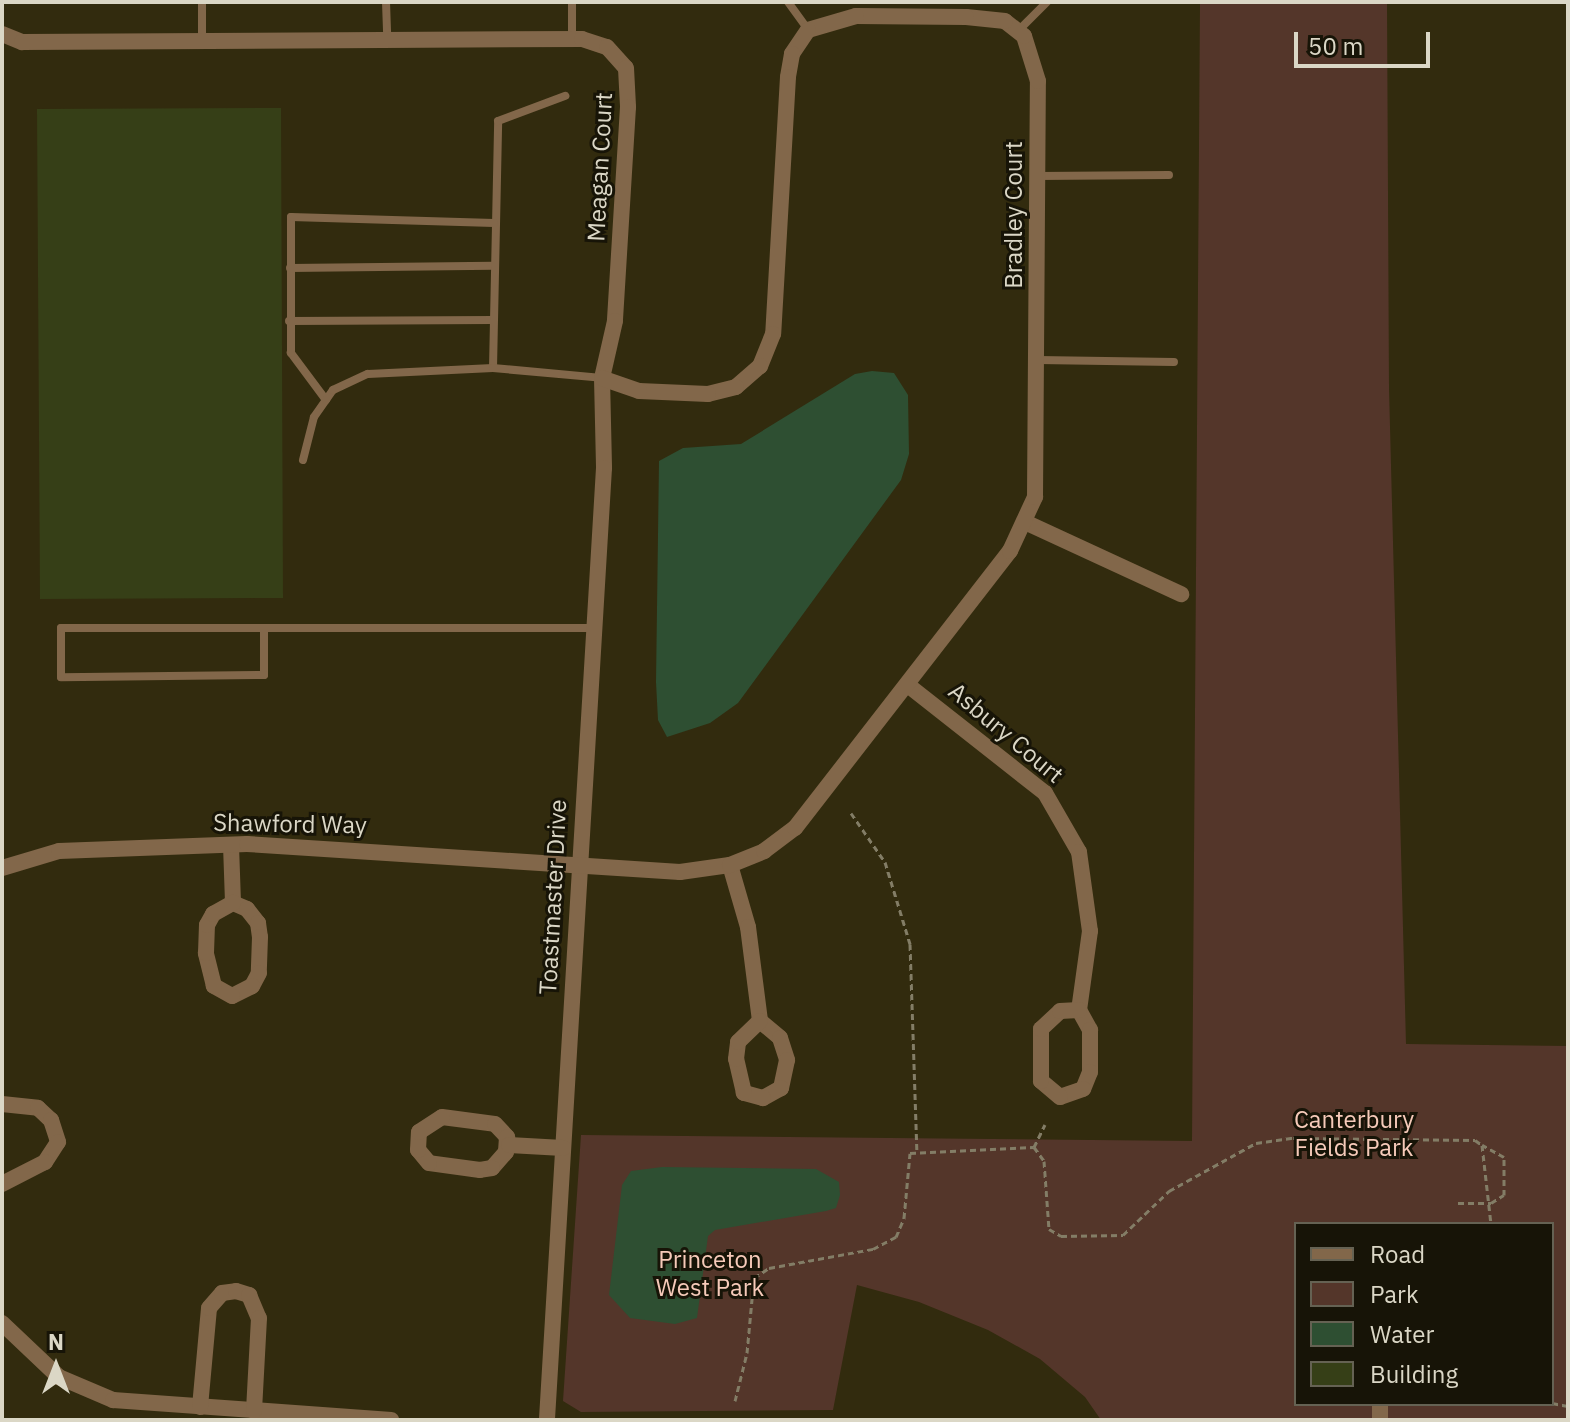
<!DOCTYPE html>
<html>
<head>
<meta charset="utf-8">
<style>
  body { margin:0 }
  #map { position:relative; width:1570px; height:1422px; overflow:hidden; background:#322b0e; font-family:"IBM Plex Sans",sans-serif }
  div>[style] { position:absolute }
  .green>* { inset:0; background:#54362a }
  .water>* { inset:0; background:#2e4f32 }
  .building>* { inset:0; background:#363f17 }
  .path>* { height:3px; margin-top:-1.5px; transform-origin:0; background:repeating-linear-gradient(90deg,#837d66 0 6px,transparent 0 10px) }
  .lane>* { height:8px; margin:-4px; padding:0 4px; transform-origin:4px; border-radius:4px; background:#82674a }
  .street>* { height:16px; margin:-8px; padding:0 8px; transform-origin:8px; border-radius:8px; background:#82674a }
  span { translate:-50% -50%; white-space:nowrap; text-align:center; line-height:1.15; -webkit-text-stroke:6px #171407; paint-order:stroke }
  .street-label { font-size:24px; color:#dbd7c6 }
  .park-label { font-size:24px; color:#f6cab9 }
  .frame { position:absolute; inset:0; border:4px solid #dbd7c6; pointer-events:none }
  .legend { position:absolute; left:1294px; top:1222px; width:260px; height:184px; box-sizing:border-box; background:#171407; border:2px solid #656253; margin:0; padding:10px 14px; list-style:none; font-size:24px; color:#dbd7c6 }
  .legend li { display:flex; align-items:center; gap:16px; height:40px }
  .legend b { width:40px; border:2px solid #656253 }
  .north { position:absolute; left:16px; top:1326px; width:80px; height:80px; -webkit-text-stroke:6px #171407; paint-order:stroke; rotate:0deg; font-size:22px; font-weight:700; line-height:32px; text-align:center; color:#dbd7c6 }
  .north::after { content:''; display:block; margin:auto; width:28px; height:36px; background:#dbd7c6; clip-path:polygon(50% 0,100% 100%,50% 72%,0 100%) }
  .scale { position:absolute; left:1294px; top:32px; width:136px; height:36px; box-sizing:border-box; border:4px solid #dbd7c6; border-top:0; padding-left:10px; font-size:24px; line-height:28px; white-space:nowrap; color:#dbd7c6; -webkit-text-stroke:6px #171407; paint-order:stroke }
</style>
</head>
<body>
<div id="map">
  <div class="green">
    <i style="clip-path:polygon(evenodd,1200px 2px,1387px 2px,1389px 388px,1406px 1044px,1568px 1046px,1568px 1420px,1101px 1420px,1085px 1397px,1040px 1359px,988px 1330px,919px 1302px,857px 1285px,833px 1410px,581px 1412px,563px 1401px,581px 1135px,1192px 1141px,1200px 2px,1296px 1224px,1552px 1224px,1552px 1404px,1296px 1404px,1296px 1224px)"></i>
  </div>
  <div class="water">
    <i style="clip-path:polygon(872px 371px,894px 373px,908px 395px,909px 454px,901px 480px,738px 703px,710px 723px,667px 737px,658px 720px,656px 682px,659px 461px,683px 448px,741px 444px,855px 374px)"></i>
    <i style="clip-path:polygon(662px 1167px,816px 1169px,839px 1182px,840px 1195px,836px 1208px,826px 1211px,715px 1230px,708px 1236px,697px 1318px,675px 1324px,630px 1318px,609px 1295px,622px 1185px,631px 1171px)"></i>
  </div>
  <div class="building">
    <i style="clip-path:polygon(281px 108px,283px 598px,40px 599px,37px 109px)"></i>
  </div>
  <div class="path">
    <i style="left:851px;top:813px;width:60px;rotate:55.2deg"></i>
    <i style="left:885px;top:862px;width:86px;rotate:73deg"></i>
    <i style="left:910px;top:944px;width:206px;rotate:88.1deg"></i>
    <i style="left:1034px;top:1147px;width:17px;rotate:54deg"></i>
    <i style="left:1044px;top:1161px;width:68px;rotate:85.8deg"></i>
    <i style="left:1049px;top:1229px;width:14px;rotate:30deg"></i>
    <i style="left:1061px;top:1236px;width:62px;rotate:-0.9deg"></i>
    <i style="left:1123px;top:1235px;width:64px;rotate:-43.7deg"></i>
    <i style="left:1169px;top:1191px;width:99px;rotate:-28.9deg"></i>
    <i style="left:1256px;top:1143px;width:37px;rotate:-8deg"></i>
    <i style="left:1293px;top:1138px;width:182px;rotate:0.6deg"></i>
    <i style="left:1475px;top:1140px;width:9px;rotate:36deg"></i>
    <i style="left:1482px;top:1145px;width:80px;rotate:83.5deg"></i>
    <i style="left:1458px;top:1203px;width:33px"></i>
    <i style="left:1491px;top:1203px;width:15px;rotate:-32deg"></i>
    <i style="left:1504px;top:1195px;width:38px;rotate:-90deg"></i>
    <i style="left:1504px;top:1157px;width:25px;rotate:-151deg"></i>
    <i style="left:735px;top:1401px;width:49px;rotate:-76deg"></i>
    <i style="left:747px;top:1353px;width:75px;rotate:-84.7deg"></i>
    <i style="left:754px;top:1278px;width:18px;rotate:-34deg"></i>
    <i style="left:769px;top:1268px;width:106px;rotate:-10.4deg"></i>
    <i style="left:873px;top:1249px;width:26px;rotate:-28deg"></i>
    <i style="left:896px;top:1237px;width:21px;rotate:-67deg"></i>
    <i style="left:904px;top:1218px;width:65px;rotate:-84.7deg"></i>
    <i style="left:910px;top:1153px;width:124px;rotate:-2.8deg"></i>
    <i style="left:1034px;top:1147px;width:25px;rotate:-64deg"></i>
    <i style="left:1552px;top:1403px;width:16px;rotate:11deg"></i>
  </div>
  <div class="lane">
    <i style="left:202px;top:2px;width:39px;rotate:90deg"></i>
    <i style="left:386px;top:2px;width:38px;rotate:88deg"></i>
    <i style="left:572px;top:2px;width:37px;rotate:90deg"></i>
    <i style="left:788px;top:2px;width:34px;rotate:54deg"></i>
    <i style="left:1018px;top:31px;width:41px;rotate:-45deg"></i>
    <i style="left:1038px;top:176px;width:131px;rotate:-0.4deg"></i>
    <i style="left:290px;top:268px;width:203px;rotate:-0.6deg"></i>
    <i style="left:289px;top:321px;width:204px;rotate:-0.3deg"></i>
    <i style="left:1038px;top:360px;width:136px;rotate:0.8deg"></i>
    <i style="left:493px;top:368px;width:247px;rotate:-88.8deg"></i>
    <i style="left:498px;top:121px;width:72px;rotate:-20.5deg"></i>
    <i style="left:326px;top:400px;width:59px;rotate:-126.7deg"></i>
    <i style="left:291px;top:353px;width:136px;rotate:-90deg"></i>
    <i style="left:291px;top:217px;width:203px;rotate:1.7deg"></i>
    <i style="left:303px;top:460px;width:44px;rotate:-75.7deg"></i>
    <i style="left:314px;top:417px;width:33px;rotate:-55deg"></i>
    <i style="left:333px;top:390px;width:38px;rotate:-25deg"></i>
    <i style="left:368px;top:374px;width:125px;rotate:-2.7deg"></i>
    <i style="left:493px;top:368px;width:109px;rotate:5.2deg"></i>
    <i style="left:264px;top:629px;width:46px;rotate:90deg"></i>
    <i style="left:264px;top:675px;width:203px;rotate:179.4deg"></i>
    <i style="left:61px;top:677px;width:49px;rotate:-90deg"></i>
    <i style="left:61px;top:628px;width:533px"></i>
  </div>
  <div class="street">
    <i style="left:2px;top:34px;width:22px;rotate:22deg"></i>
    <i style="left:22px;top:42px;width:560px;rotate:-0.31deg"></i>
    <i style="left:582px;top:39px;width:26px;rotate:18deg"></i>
    <i style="left:607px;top:47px;width:28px;rotate:48deg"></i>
    <i style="left:626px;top:68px;width:39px;rotate:87deg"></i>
    <i style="left:628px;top:107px;width:214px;rotate:93.5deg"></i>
    <i style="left:615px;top:321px;width:58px;rotate:102.8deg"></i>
    <i style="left:602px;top:378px;width:90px;rotate:88.7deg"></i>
    <i style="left:604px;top:468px;width:954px;rotate:93.43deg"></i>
    <i style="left:1027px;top:523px;width:170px;rotate:24.8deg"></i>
    <i style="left:909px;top:686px;width:173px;rotate:38.2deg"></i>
    <i style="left:1045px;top:793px;width:68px;rotate:60deg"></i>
    <i style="left:1079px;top:852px;width:80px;rotate:82.1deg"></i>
    <i style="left:1090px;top:931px;width:80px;rotate:97.9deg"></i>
    <i style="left:1079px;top:1010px;width:23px;rotate:61deg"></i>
    <i style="left:1090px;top:1030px;width:42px;rotate:90deg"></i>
    <i style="left:1090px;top:1072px;width:18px;rotate:112deg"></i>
    <i style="left:1083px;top:1089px;width:24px;rotate:161deg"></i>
    <i style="left:1060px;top:1097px;width:25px;rotate:-140deg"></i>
    <i style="left:1041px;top:1081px;width:52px;rotate:-90deg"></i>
    <i style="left:1041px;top:1029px;width:26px;rotate:-43deg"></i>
    <i style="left:1060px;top:1011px;width:19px;rotate:-3deg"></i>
    <i style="left:231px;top:845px;width:58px;rotate:88deg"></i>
    <i style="left:730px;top:865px;width:65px;rotate:73.8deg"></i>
    <i style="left:748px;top:927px;width:95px;rotate:82.7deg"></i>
    <i style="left:760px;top:1021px;width:26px;rotate:40deg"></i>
    <i style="left:780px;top:1038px;width:23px;rotate:72deg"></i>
    <i style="left:787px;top:1060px;width:29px;rotate:102deg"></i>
    <i style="left:781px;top:1088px;width:21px;rotate:151deg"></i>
    <i style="left:763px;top:1098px;width:20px;rotate:-165deg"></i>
    <i style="left:744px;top:1093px;width:35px;rotate:-103deg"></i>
    <i style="left:736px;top:1059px;width:17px;rotate:-83deg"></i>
    <i style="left:738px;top:1042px;width:30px;rotate:-44deg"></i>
    <i style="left:2px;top:868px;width:59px;rotate:-16.6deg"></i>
    <i style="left:59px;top:851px;width:188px;rotate:-2.1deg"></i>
    <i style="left:247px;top:844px;width:434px;rotate:3.7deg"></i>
    <i style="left:680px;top:872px;width:50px;rotate:-8deg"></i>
    <i style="left:730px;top:865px;width:37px;rotate:-22deg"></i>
    <i style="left:764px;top:851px;width:39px;rotate:-37deg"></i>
    <i style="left:795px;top:828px;width:351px;rotate:-52.2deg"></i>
    <i style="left:1010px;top:551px;width:60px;rotate:-65.2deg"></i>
    <i style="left:1035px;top:497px;width:416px;rotate:-89.6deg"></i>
    <i style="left:1038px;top:81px;width:47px;rotate:-107.3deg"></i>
    <i style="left:1024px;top:36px;width:24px;rotate:-142deg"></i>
    <i style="left:1005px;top:21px;width:39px;rotate:-174deg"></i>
    <i style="left:966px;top:17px;width:110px;rotate:-179.5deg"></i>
    <i style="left:856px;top:16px;width:50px;rotate:163.7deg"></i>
    <i style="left:808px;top:30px;width:29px;rotate:124deg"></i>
    <i style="left:792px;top:54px;width:23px;rotate:100deg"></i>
    <i style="left:788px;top:77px;width:257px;rotate:93.3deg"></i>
    <i style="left:773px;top:334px;width:35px;rotate:112deg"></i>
    <i style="left:760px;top:366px;width:32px;rotate:139deg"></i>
    <i style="left:736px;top:387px;width:29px;rotate:166deg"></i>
    <i style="left:708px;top:394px;width:69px;rotate:-177.5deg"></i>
    <i style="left:639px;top:391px;width:39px;rotate:-161deg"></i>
    <i style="left:233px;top:903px;width:15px;rotate:23deg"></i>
    <i style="left:247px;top:909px;width:18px;rotate:52deg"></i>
    <i style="left:258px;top:923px;width:14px;rotate:82deg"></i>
    <i style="left:260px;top:937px;width:36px;rotate:92deg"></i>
    <i style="left:259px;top:973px;width:15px;rotate:118deg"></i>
    <i style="left:252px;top:986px;width:22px;rotate:153deg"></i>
    <i style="left:232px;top:996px;width:21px;rotate:-151deg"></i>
    <i style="left:214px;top:986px;width:34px;rotate:-104deg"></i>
    <i style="left:206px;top:953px;width:28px;rotate:-88deg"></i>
    <i style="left:207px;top:925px;width:13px;rotate:-61deg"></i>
    <i style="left:213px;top:914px;width:23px;rotate:-29deg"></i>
    <i style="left:2px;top:1104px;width:36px;rotate:6deg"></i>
    <i style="left:38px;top:1108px;width:18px;rotate:43deg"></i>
    <i style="left:51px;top:1120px;width:23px;rotate:72deg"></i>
    <i style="left:58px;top:1142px;width:24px;rotate:123deg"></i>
    <i style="left:45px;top:1162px;width:48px;rotate:152.9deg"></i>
    <i style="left:442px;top:1117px;width:53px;rotate:7.5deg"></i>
    <i style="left:495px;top:1124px;width:18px;rotate:47deg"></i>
    <i style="left:507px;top:1137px;width:15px;rotate:94deg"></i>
    <i style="left:506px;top:1152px;width:21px;rotate:131deg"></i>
    <i style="left:492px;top:1168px;width:12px;rotate:171deg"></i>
    <i style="left:480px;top:1170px;width:51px;rotate:-172.2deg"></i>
    <i style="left:429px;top:1163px;width:17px;rotate:-130deg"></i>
    <i style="left:418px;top:1150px;width:18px;rotate:-87deg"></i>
    <i style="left:419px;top:1132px;width:27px;rotate:-33deg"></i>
    <i style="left:509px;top:1145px;width:54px;rotate:3.2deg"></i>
    <i style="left:2px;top:1323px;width:79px;rotate:43.5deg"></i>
    <i style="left:59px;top:1377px;width:59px;rotate:23.1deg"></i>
    <i style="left:113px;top:1400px;width:279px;rotate:4.1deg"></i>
    <i style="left:1380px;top:1404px;width:16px;rotate:90deg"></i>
    <i style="left:200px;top:1407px;width:99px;rotate:-84.8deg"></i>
    <i style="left:209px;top:1308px;width:20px;rotate:-49deg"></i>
    <i style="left:222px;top:1293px;width:14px;rotate:-8deg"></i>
    <i style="left:236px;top:1291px;width:14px;rotate:17deg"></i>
    <i style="left:249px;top:1295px;width:25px;rotate:67deg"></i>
    <i style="left:259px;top:1318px;width:93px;rotate:93.1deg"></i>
  </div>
  <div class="street-label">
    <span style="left:600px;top:167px;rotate:-87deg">Meagan Court</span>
    <span style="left:1014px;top:215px;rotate:-90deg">Bradley Court</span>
    <span style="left:1006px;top:733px;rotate:40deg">Asbury Court</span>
    <span style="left:290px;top:824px;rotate:1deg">Shawford Way</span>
    <span style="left:553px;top:897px;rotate:-87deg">Toastmaster Drive</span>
  </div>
  <div class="park-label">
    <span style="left:1354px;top:1134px">Canterbury<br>Fields Park</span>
    <span style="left:710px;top:1274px">Princeton<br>West Park</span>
  </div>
  <div class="frame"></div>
  <ul class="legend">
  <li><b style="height:10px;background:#82674a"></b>Road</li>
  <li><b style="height:22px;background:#54362a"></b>Park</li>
  <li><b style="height:22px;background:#2e4f32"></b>Water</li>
  <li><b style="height:22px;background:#363f17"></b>Building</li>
  </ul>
  <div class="north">N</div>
  <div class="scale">50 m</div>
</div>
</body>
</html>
